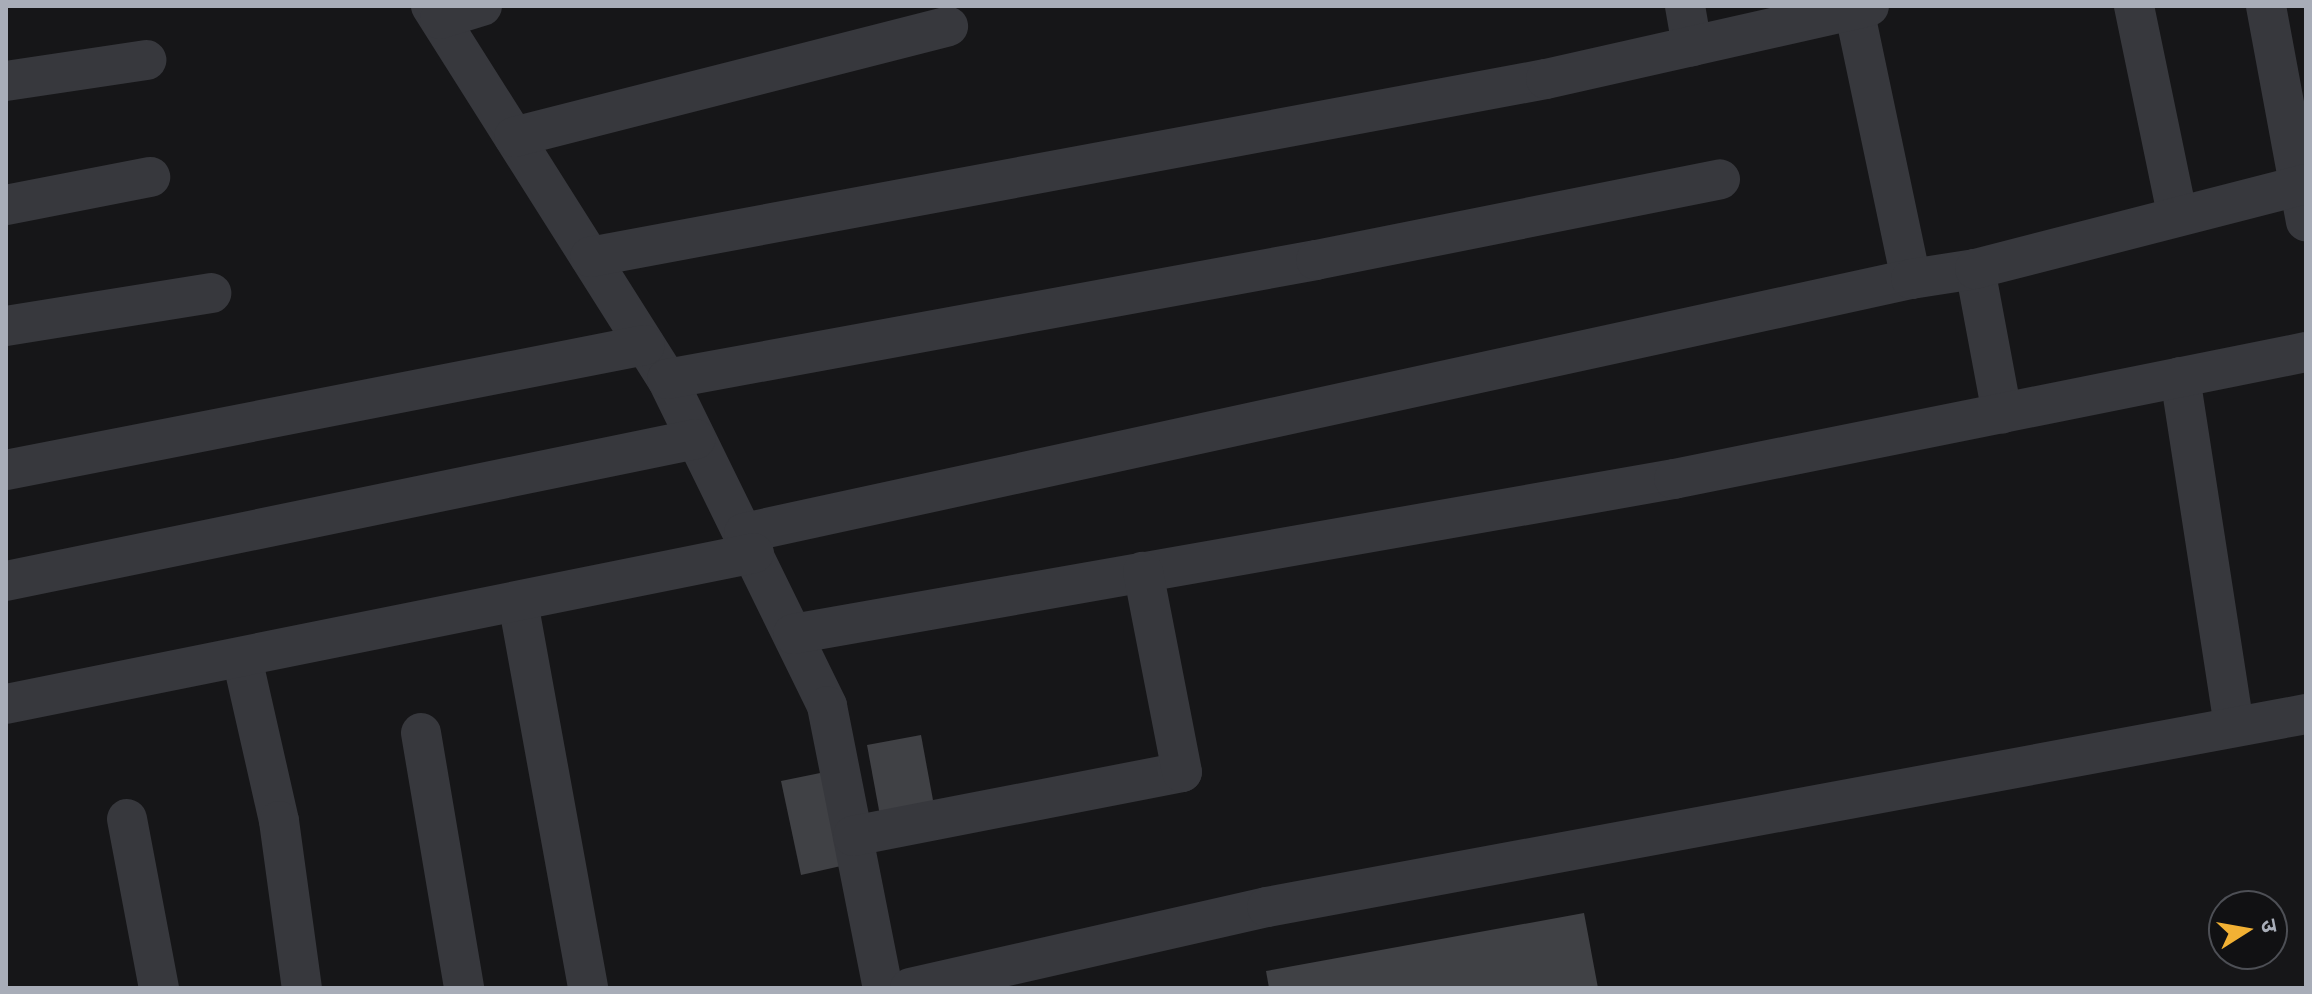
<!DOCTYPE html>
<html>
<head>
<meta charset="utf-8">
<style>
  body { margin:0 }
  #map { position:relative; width:2312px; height:994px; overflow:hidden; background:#161618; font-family:"Asap Condensed","Noto Sans Devanagari",sans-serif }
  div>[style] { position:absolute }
  .building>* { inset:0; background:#404145 }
  .minor>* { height:40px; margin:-20px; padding:0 20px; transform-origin:20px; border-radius:20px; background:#37383d }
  span { translate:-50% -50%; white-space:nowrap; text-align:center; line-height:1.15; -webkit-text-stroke:8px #111113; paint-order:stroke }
  .frame { position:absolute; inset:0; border:8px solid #a8adb8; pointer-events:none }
  .north { position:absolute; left:2208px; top:890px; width:80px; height:80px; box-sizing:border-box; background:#111113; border:2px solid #4d4f55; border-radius:50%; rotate:79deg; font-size:22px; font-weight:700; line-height:32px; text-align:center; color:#a8adb8 }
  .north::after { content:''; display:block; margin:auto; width:28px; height:36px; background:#f2b134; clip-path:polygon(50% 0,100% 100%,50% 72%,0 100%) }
</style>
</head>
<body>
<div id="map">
  <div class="building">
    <i style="clip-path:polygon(921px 735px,935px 811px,881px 821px,867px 745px)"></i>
    <i style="clip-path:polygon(830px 771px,850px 864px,801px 875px,781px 781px)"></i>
    <i style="clip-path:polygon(1584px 913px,1598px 988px,1269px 988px,1266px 971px)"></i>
  </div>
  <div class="minor">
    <i style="left:431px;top:6px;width:441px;rotate:57.7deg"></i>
    <i style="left:667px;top:379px;width:364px;rotate:63.9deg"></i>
    <i style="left:827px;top:706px;width:288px;rotate:78.8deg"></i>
    <i style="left:1685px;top:6px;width:41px;rotate:80.1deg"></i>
    <i style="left:2134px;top:6px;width:212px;rotate:78.3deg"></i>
    <i style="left:2266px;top:6px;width:219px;rotate:79.5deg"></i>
    <i style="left:1854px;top:9px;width:276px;rotate:78.1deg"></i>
    <i style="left:440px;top:19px;width:44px;rotate:-17.2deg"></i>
    <i style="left:6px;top:81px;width:142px;rotate:-8.5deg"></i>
    <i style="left:514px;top:137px;width:448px;rotate:-14.3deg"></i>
    <i style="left:6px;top:205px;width:147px;rotate:-11deg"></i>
    <i style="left:590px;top:257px;width:972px;rotate:-10.55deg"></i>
    <i style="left:1546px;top:79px;width:331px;rotate:-12.7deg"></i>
    <i style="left:1975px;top:269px;width:147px;rotate:79.4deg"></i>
    <i style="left:6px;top:326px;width:208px;rotate:-9.1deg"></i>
    <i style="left:2180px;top:377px;width:354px;rotate:81.2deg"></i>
    <i style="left:667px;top:379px;width:660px;rotate:-10.39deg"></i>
    <i style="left:1316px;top:260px;width:412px;rotate:-11.3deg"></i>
    <i style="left:6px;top:470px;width:651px;rotate:-11.07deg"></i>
    <i style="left:744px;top:533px;width:1194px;rotate:-12.28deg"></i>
    <i style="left:1911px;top:279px;width:65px;rotate:-8.9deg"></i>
    <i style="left:1975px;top:269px;width:342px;rotate:-14.4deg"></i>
    <i style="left:6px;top:581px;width:704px;rotate:-11.63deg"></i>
    <i style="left:518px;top:602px;width:392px;rotate:79.7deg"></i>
    <i style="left:793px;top:634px;width:895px;rotate:-9.98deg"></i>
    <i style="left:1674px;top:479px;width:645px;rotate:-11.36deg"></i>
    <i style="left:242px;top:658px;width:167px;rotate:77.2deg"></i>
    <i style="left:279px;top:821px;width:169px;rotate:82.2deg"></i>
    <i style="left:6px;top:704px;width:763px;rotate:-11.41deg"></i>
    <i style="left:421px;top:733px;width:259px;rotate:80.4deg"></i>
    <i style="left:127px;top:819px;width:172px;rotate:79.3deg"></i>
    <i style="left:853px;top:836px;width:335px;rotate:-11deg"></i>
    <i style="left:1182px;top:772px;width:204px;rotate:-101deg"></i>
    <i style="left:910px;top:988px;width:366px;rotate:-12.8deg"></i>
    <i style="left:1267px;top:907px;width:1057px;rotate:-10.52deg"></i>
  </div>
  <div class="frame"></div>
  <div class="north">उ</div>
</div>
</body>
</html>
